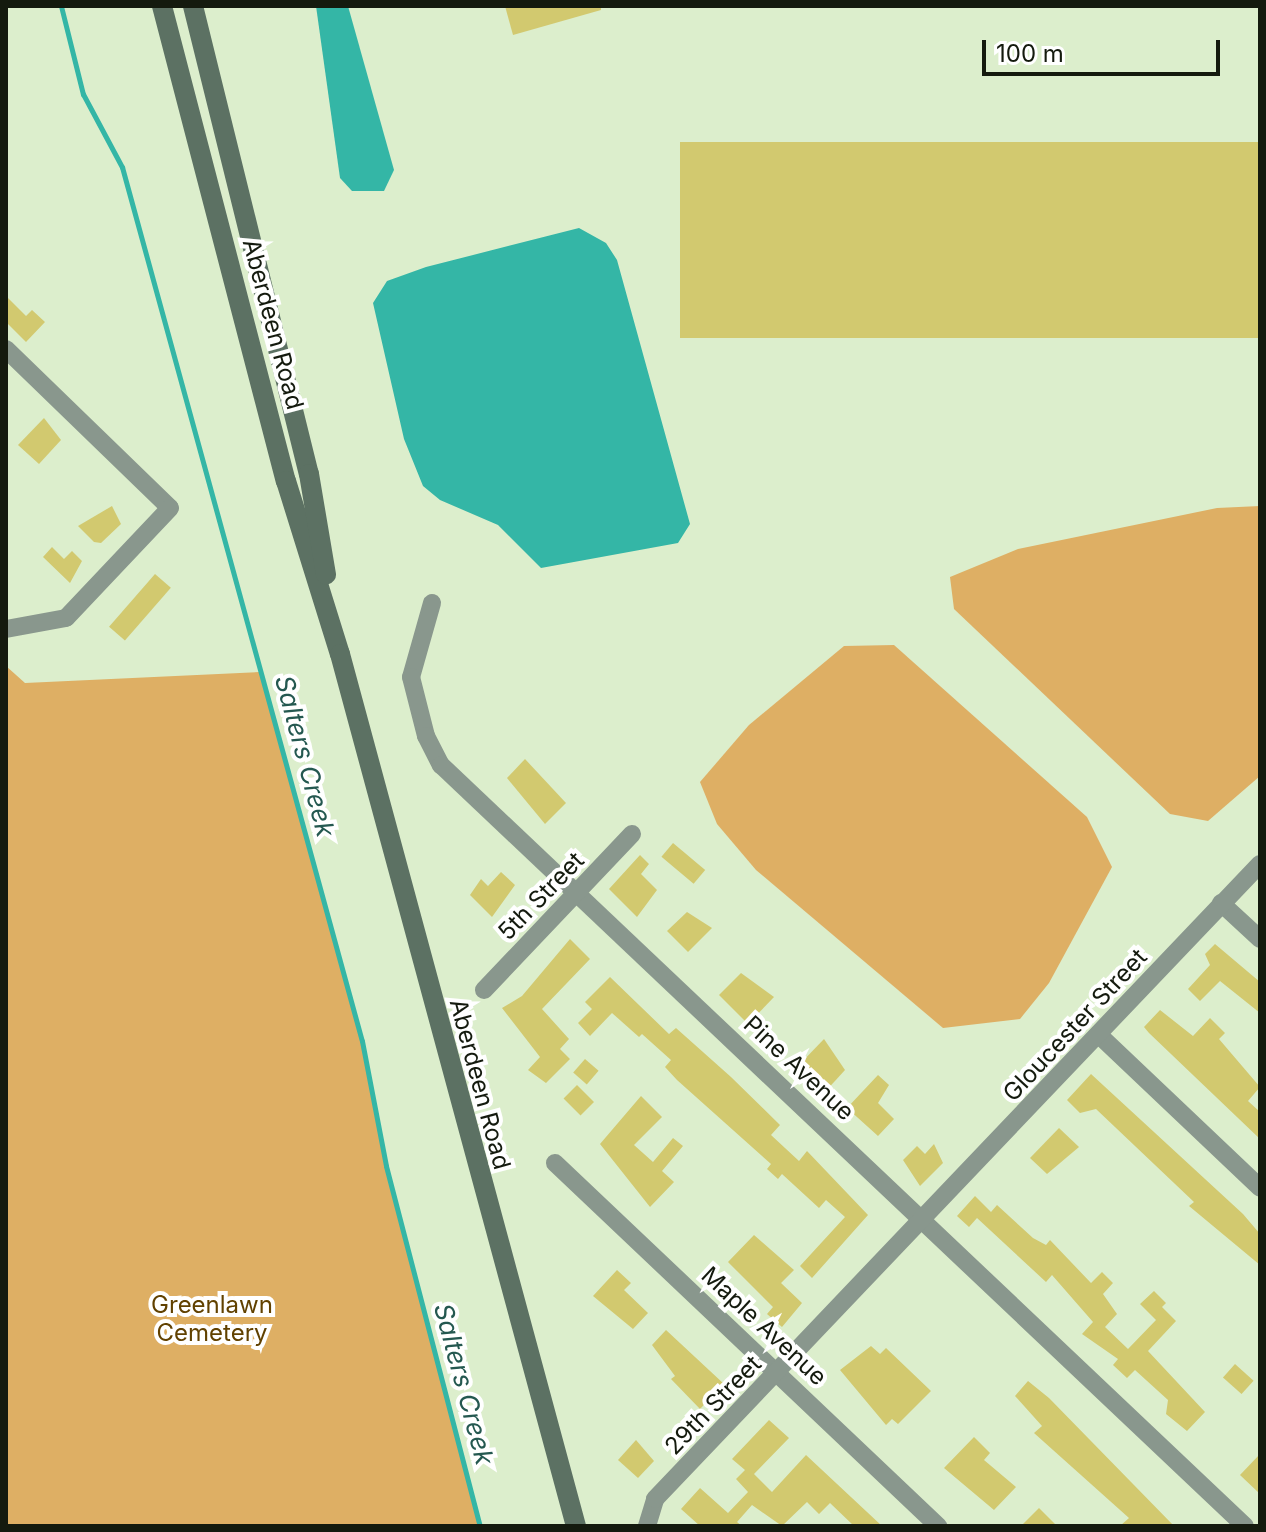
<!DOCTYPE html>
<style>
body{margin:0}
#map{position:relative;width:1266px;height:1532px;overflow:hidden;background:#dceecc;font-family:Inter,sans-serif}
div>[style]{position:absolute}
.green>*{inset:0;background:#deaf64}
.water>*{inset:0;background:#34b6a6}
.stream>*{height:5px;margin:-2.5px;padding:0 2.5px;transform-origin:2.5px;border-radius:2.5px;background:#34b6a6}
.building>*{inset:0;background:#d2c96f;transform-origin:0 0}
.street>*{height:18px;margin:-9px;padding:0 9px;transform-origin:9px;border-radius:9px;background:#89978d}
.secondary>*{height:20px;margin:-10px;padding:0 10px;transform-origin:10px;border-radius:10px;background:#5c7163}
span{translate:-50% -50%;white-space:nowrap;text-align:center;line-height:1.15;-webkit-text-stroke:8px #fff;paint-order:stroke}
.street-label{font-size:24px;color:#141a0e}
.park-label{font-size:24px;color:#614100}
.water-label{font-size:26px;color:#245850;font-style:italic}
.frame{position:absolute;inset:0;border:8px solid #141a0e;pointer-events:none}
.scale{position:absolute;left:982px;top:40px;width:238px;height:36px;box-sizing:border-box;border:4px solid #141a0e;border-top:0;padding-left:10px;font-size:24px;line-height:28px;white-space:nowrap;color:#141a0e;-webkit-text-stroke:6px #fff;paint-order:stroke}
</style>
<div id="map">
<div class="green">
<i style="clip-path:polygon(1260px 506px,1260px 776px,1208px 821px,1170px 814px,954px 609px,950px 577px,1018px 549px,1217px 508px)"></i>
<i style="clip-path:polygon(894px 645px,1087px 817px,1112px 867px,1049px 983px,1020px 1019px,943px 1028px,756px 870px,717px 824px,700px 782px,749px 725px,844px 646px)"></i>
<i style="clip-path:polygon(6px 666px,25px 683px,260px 672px,362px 1041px,386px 1166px,480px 1526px,6px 1526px)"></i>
</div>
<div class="water">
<i style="clip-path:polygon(316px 6px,348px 6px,394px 170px,384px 191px,352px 191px,340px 178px)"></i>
<i style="clip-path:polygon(579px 228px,606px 243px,617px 260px,690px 524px,678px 543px,541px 568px,498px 525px,440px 500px,423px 486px,404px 439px,373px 303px,387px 281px,426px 267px)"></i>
</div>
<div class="stream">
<i style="left:61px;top:6px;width:91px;rotate:76deg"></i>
<i style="left:83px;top:94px;width:83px;rotate:61.9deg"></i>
<i style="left:122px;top:167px;width:906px;rotate:74.65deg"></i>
<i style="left:362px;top:1041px;width:127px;rotate:79.1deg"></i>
<i style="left:386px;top:1166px;width:372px;rotate:75.4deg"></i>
</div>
<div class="building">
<i style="clip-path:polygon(505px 6px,601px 6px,601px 10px,513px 35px)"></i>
<i style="left:1260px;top:142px;width:196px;height:580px;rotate:90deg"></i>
<i style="clip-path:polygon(6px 296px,26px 316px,32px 310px,45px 322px,26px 342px,6px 322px)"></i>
<i style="clip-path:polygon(44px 418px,61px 440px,39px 464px,18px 445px)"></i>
<i style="clip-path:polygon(112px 506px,121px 524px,101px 543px,94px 542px,78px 526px)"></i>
<i style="clip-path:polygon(52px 547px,64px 559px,72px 551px,82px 561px,70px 583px,43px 557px)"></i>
<i style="left:155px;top:574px;width:21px;height:70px;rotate:41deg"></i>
<i style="clip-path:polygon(525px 759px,566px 803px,545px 824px,507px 778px)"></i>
<i style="left:673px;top:843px;width:42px;height:18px;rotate:40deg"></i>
<i style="clip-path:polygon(640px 855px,649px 864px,641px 874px,657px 890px,637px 917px,609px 889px)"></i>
<i style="clip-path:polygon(501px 872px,515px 885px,492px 917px,470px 895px,481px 879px,488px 886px)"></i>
<i style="clip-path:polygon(687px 912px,712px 928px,688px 952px,667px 931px)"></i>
<i style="clip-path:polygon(570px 939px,590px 959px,542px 1009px,569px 1039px,560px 1049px,570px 1059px,546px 1083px,528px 1070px,540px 1057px,502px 1008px,522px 996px)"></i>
<i style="clip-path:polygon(1215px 944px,1260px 982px,1260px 1013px,1220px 981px,1200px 1001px,1188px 989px,1210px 965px,1205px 954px)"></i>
<i style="clip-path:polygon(741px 973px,774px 997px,748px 1024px,719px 995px)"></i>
<i style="clip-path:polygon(610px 977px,669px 1034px,676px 1028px,731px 1077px,780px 1125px,771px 1135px,799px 1161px,807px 1151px,868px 1215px,812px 1278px,800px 1266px,845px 1217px,826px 1200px,819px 1208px,782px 1174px,778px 1179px,767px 1169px,771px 1164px,677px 1080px,665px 1067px,671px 1060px,642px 1034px,639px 1037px,612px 1013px,590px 1036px,578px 1023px,592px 1009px,585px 1002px)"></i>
<i style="clip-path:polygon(1160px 1010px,1193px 1036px,1210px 1018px,1225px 1033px,1219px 1039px,1260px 1087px,1248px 1101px,1260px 1112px,1260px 1139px,1149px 1033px,1144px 1027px)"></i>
<i style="clip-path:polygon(824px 1039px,845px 1070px,824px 1093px,797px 1067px)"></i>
<i style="left:585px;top:1059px;width:18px;height:18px;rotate:41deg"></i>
<i style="clip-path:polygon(1091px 1074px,1243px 1214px,1260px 1234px,1260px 1265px,1189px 1206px,1194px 1202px,1096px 1109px,1080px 1113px,1067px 1100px)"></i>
<i style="clip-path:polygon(878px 1075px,889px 1085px,878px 1103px,894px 1119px,878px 1136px,847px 1108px)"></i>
<i style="left:577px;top:1085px;width:24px;height:19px;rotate:45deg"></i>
<i style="clip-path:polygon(641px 1096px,662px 1117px,634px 1145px,653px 1162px,673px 1138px,683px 1146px,662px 1171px,674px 1182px,650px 1207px,600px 1144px)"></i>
<i style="clip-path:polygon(1059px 1128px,1079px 1147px,1047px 1174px,1030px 1158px)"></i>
<i style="clip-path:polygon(934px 1144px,943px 1163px,920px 1186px,903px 1160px,917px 1146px,925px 1154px)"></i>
<i style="clip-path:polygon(975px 1196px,991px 1212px,997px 1205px,1033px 1238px,1046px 1245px,1050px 1240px,1091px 1283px,1102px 1272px,1113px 1283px,1103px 1294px,1117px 1314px,1105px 1327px,1128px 1349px,1156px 1320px,1140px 1304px,1154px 1291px,1166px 1303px,1162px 1307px,1176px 1321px,1148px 1351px,1205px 1412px,1187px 1431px,1166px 1414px,1168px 1400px,1135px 1370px,1127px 1378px,1113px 1365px,1118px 1359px,1082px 1334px,1093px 1322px,1052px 1275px,1046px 1282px,977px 1218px,969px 1227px,957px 1216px)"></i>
<i style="clip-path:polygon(754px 1235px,794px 1270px,781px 1283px,802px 1303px,782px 1327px,767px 1314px,773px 1307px,728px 1262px)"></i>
<i style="clip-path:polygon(617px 1270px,631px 1283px,624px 1290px,648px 1313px,633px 1329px,593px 1296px)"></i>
<i style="clip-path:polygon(666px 1330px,724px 1384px,700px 1409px,671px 1379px,675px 1376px,652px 1345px)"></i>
<i style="clip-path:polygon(871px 1346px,880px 1354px,886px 1348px,931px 1391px,898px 1424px,892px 1419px,886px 1425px,840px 1370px)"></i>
<i style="left:1235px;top:1364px;width:25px;height:18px;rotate:42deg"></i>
<i style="clip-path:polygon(1028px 1381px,1049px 1398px,1174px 1526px,1120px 1526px,1129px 1518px,1034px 1433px,1042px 1426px,1015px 1396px)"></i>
<i style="clip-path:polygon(769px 1420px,789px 1438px,754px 1474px,772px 1492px,806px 1455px,882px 1526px,854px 1526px,830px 1503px,819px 1514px,807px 1502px,782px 1526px,752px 1505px,737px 1522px,742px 1526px,700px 1526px,681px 1509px,700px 1488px,728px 1513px,748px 1492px,736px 1479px,745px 1470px,732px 1459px)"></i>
<i style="clip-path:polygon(974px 1437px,990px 1453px,984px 1460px,1016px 1487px,994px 1510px,944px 1468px)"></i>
<i style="clip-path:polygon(636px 1440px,654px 1461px,638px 1478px,618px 1460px)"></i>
<i style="clip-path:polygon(1260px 1454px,1260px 1494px,1240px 1475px)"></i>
<i style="clip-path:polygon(1039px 1508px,1057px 1526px,1021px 1526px)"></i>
</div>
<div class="street">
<i style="left:6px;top:349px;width:228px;rotate:44.1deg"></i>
<i style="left:170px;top:508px;width:151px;rotate:133.4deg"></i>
<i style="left:66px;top:618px;width:61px;rotate:169.6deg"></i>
<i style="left:432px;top:603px;width:77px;rotate:105.8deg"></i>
<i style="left:411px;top:677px;width:61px;rotate:75.7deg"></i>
<i style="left:426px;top:736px;width:33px;rotate:63deg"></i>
<i style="left:441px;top:765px;width:1107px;rotate:43.43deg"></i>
<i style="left:1221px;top:903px;width:53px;rotate:42.7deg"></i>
<i style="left:484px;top:990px;width:215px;rotate:-46.5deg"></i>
<i style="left:1099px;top:1035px;width:222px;rotate:43.5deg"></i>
<i style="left:555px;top:1163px;width:528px;rotate:43.46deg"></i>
<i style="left:647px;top:1526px;width:28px;rotate:-73deg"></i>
<i style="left:655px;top:1499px;width:877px;rotate:-46.39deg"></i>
</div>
<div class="secondary">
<i style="left:162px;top:6px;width:491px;rotate:75.4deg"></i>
<i style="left:286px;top:481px;width:181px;rotate:72.7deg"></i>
<i style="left:340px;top:654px;width:903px;rotate:74.86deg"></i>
<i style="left:193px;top:6px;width:482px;rotate:76.1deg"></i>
<i style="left:309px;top:474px;width:102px;rotate:80.4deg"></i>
</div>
<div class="street-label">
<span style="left:273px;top:324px;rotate:75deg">Aberdeen Road</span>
<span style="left:541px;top:896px;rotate:-46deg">5th Street</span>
<span style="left:1075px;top:1025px;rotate:-47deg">Gloucester Street</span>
<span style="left:799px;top:1068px;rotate:43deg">Pine Avenue</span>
<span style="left:480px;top:1084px;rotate:75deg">Aberdeen Road</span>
<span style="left:764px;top:1326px;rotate:43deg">Maple Avenue</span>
<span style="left:713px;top:1405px;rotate:-46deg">29th Street</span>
</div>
<div class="park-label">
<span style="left:212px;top:1319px">Greenlawn<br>Cemetery</span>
</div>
<div class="water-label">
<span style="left:305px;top:756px;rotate:75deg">Salters Creek</span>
<span style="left:464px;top:1384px;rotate:75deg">Salters Creek</span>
</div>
<div class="frame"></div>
<div class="scale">100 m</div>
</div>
